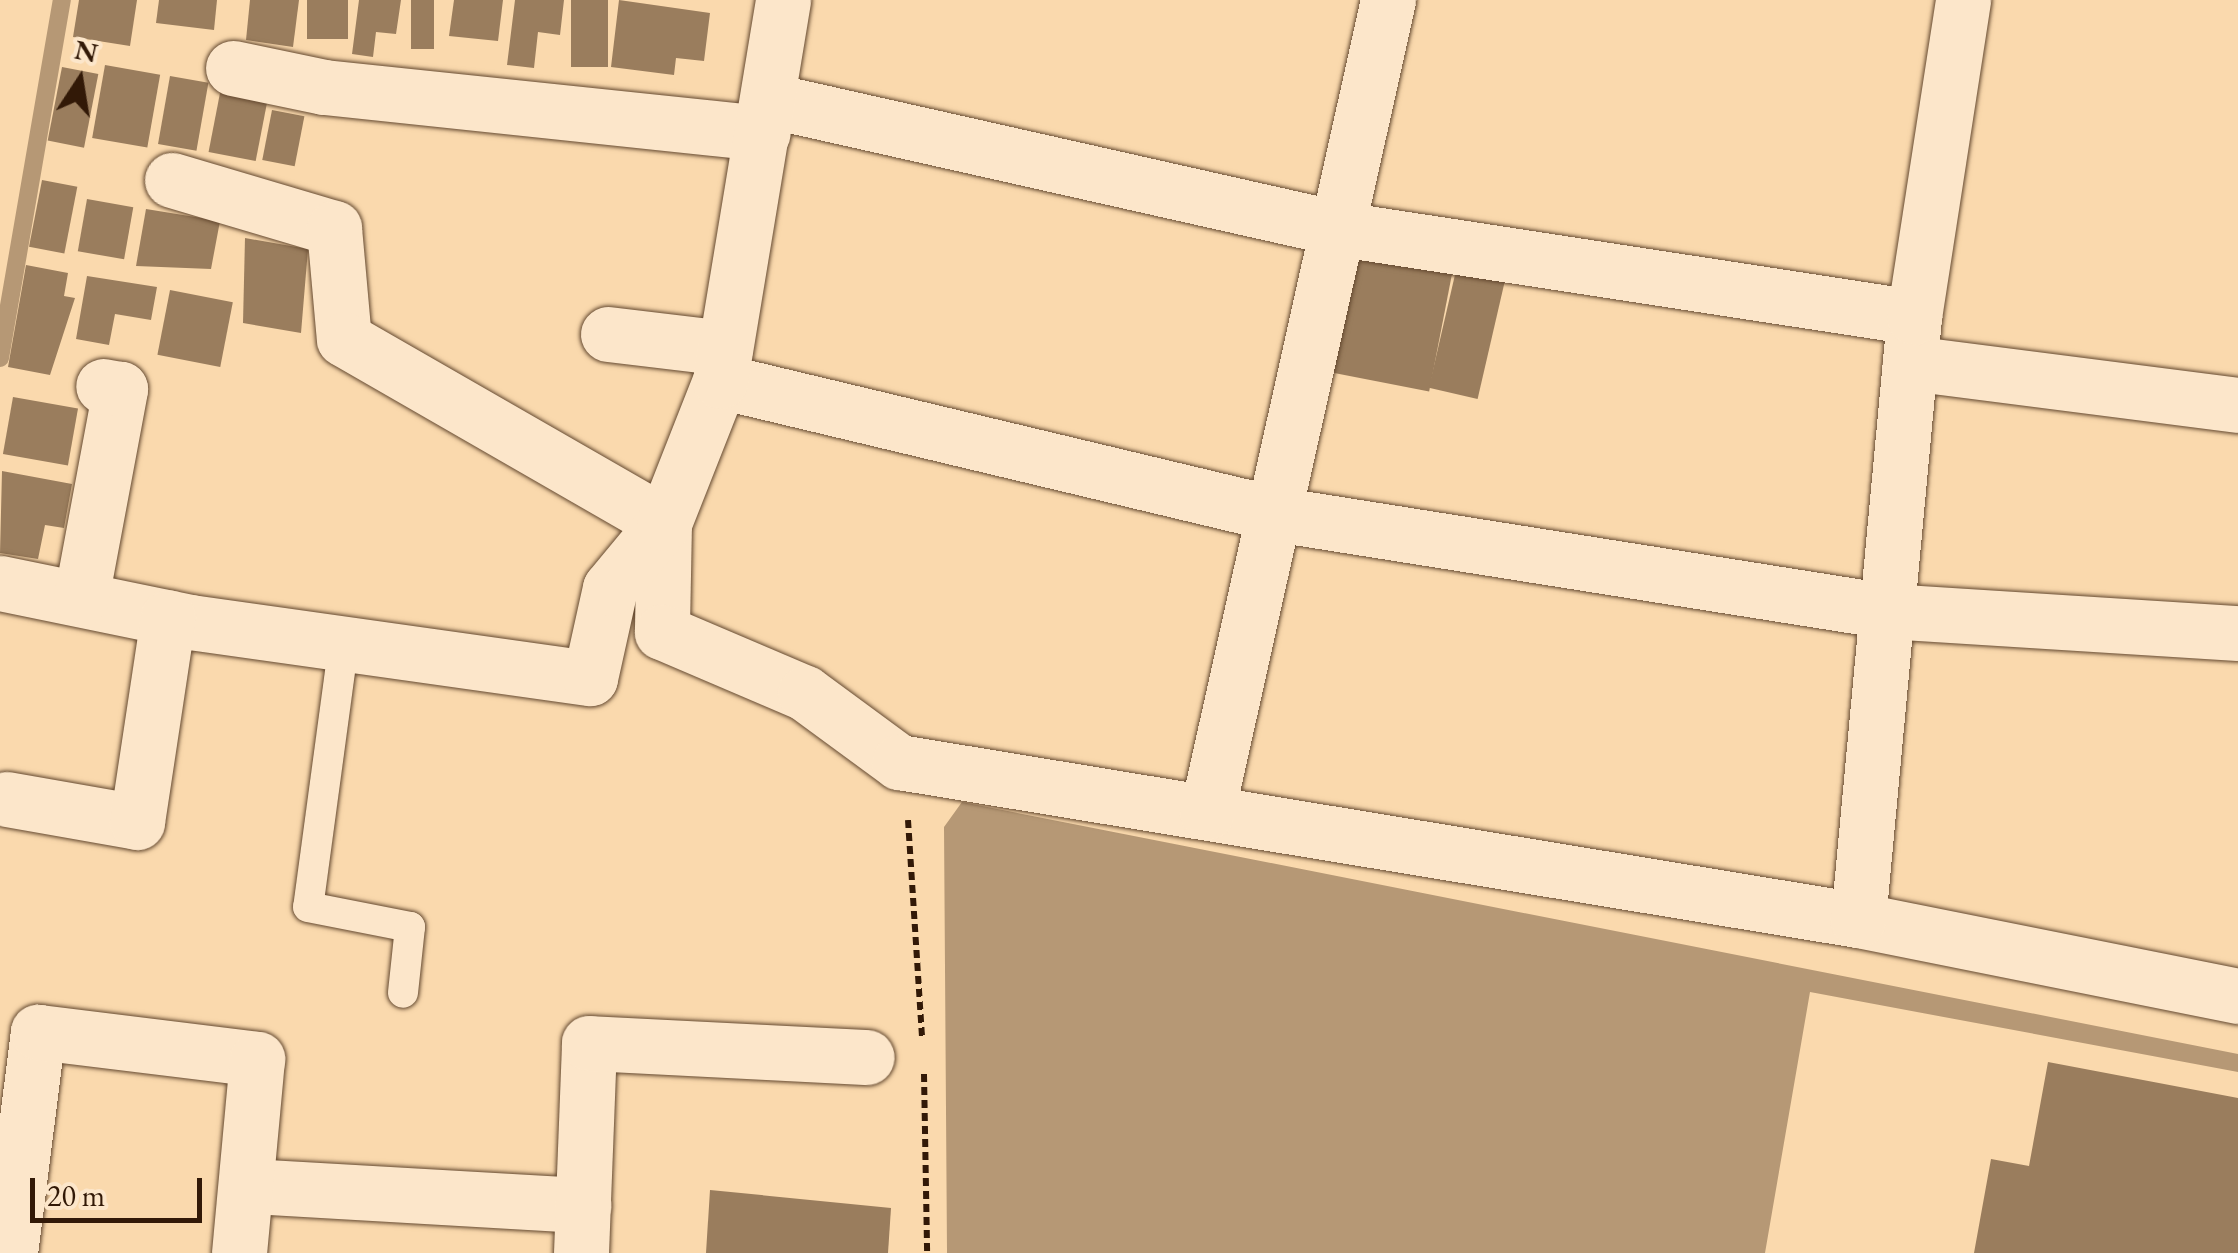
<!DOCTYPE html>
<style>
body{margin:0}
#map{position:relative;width:2238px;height:1253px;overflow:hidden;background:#fad9ad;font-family:"EB Garamond",serif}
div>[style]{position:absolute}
.water>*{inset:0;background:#b69875}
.stream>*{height:18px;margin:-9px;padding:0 9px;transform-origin:9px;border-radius:9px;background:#b69875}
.building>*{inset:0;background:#9a7d5d;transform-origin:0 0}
.path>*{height:6px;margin-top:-3px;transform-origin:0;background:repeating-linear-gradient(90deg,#321907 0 8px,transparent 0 13px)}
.roads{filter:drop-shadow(0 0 2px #644930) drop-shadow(0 0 2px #644930)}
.service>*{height:30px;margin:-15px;padding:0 15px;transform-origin:15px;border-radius:15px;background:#fce6ca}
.minor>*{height:55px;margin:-27.5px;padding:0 27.5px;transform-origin:27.5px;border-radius:27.5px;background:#fce6ca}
span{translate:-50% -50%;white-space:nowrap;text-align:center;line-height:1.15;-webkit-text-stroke:10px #fce6ca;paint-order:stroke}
.north{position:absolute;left:30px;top:30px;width:100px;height:100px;-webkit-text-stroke:8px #fce6ca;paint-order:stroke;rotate:12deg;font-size:28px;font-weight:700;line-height:40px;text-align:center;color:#321907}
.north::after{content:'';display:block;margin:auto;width:35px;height:45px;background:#321907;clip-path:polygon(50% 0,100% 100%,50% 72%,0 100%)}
.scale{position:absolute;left:30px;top:1178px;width:172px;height:45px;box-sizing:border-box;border:5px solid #321907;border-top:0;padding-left:12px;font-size:30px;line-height:35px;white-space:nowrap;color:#321907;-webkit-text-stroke:8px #fce6ca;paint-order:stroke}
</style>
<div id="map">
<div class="water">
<i style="clip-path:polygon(962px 802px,2238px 1054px,2238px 1072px,1810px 992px,1765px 1253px,947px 1253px,944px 827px)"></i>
</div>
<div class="stream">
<i style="left:0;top:358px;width:363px;rotate:-80.2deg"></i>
</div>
<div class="building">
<i style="clip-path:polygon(79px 0,137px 0,130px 46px,73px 37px)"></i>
<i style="clip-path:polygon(159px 0,217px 0,214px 30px,156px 23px)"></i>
<i style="clip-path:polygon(250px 0,299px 0,293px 47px,246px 40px)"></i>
<i style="left:307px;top:0;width:41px;height:39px"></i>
<i style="clip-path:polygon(359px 0,401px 0,396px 34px,376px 32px,373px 57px,352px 54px)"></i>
<i style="left:411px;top:0;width:23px;height:49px"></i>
<i style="clip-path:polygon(454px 0,503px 0,498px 41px,449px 36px)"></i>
<i style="clip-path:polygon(515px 0,564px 0,560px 35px,538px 32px,534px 68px,507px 65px)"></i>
<i style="left:571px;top:0;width:37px;height:67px"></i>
<i style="clip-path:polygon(619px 0,710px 13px,704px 61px,676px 58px,674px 75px,611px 67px)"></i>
<i style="left:105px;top:65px;width:56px;height:74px;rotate:10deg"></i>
<i style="left:62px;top:67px;width:37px;height:75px;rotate:11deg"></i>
<i style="left:170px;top:76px;width:39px;height:69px;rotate:10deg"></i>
<i style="left:220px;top:93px;width:48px;height:60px;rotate:11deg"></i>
<i style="left:272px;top:110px;width:33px;height:51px;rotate:11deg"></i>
<i style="left:42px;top:180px;width:36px;height:68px;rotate:11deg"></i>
<i style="left:87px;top:199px;width:47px;height:53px;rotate:10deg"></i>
<i style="clip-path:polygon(146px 209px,220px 221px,211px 269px,136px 266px)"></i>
<i style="clip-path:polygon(245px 238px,308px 249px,301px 333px,243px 323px)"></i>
<i style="left:1357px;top:249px;width:98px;height:126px;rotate:11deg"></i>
<i style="clip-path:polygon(26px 265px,68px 273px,64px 296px,75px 298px,50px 375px,8px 367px)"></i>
<i style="left:1457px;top:266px;width:50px;height:125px;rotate:13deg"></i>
<i style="clip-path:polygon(87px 276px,157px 287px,151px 320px,115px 314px,109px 345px,76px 339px)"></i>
<i style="left:170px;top:290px;width:64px;height:66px;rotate:11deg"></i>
<i style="left:13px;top:397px;width:66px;height:58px;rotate:10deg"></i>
<i style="clip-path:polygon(2px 471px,72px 484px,64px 528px,45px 525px,38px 559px,0 553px)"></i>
<i style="clip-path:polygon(2048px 1062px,2238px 1098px,2238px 1253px,1974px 1253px,1991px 1159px,2029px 1166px)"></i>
<i style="clip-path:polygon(710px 1190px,891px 1208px,888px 1253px,706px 1253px)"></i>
</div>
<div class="path">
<i style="left:908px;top:820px;width:217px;rotate:86.3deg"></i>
<i style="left:924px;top:1074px;width:179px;rotate:89deg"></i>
</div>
<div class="roads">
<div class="service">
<i style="left:344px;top:642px;width:267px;rotate:97.7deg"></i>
<i style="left:308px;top:907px;width:104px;rotate:11.1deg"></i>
<i style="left:410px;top:927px;width:66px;rotate:96.1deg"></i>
</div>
<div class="minor">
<i style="left:233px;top:68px;width:93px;rotate:11.8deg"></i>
<i style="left:324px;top:87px;width:441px;rotate:6deg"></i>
<i style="left:768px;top:100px;width:587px;rotate:12.69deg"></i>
<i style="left:1341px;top:229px;width:580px;rotate:8.73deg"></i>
<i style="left:172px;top:180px;width:169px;rotate:16.5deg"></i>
<i style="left:334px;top:228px;width:111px;rotate:84.9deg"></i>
<i style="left:344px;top:339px;width:369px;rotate:29.9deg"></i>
<i style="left:664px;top:523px;width:109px;rotate:91.1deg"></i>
<i style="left:662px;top:632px;width:155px;rotate:23.1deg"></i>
<i style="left:805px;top:693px;width:117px;rotate:36.3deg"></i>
<i style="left:899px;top:762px;width:972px;rotate:9.36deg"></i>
<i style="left:1858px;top:920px;width:388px;rotate:11.3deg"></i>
<i style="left:608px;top:334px;width:118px;rotate:6.8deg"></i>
<i style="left:1910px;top:363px;width:331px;rotate:7.3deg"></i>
<i style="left:720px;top:381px;width:572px;rotate:13.45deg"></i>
<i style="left:1276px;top:514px;width:619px;rotate:9.02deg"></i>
<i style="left:1887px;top:611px;width:352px;rotate:3.6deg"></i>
<i style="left:0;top:583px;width:194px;rotate:11.6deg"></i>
<i style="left:190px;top:622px;width:404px;rotate:8deg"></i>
<i style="left:590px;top:678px;width:92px;rotate:-77.5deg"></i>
<i style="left:610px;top:588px;width:85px;rotate:-50.3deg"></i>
<i style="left:664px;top:523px;width:153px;rotate:-68.5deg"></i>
<i style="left:720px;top:381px;width:386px;rotate:-80.6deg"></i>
<i style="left:81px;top:598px;width:213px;rotate:-79.4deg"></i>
<i style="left:120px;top:389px;width:17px;rotate:-170deg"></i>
<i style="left:7px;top:799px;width:132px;rotate:10deg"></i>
<i style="left:137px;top:822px;width:207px;rotate:-81.4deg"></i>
<i style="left:1207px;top:812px;width:832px;rotate:-77.43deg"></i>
<i style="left:1858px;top:920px;width:606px;rotate:-84.69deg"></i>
<i style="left:1914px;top:317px;width:321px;rotate:-81.2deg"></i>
<i style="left:250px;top:1186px;width:334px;rotate:3.3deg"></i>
<i style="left:10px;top:1253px;width:223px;rotate:-82.8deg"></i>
<i style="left:38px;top:1032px;width:221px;rotate:7deg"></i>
<i style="left:257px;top:1059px;width:195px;rotate:95.3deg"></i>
<i style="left:581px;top:1253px;width:210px;rotate:-87.8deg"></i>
<i style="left:589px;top:1043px;width:278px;rotate:2.9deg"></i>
</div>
</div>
<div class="north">N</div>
<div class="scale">20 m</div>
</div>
